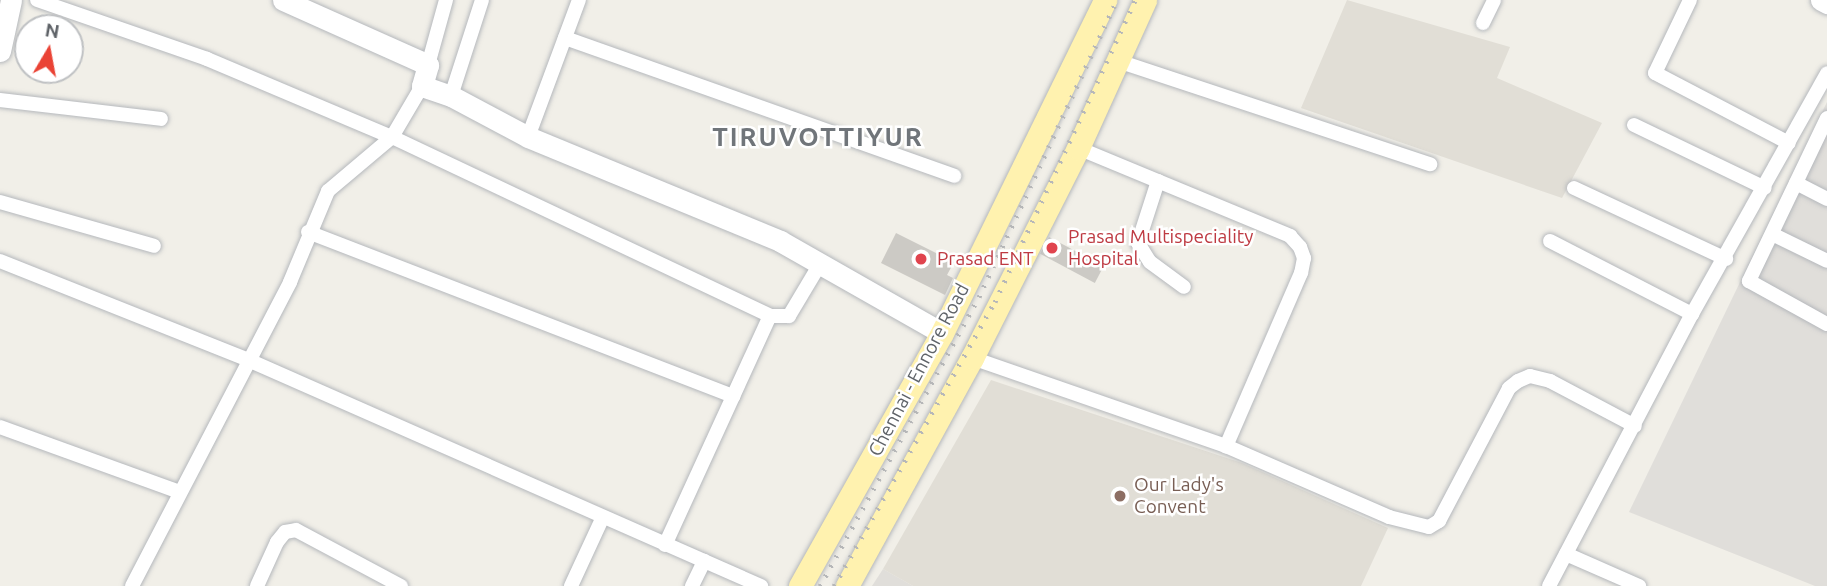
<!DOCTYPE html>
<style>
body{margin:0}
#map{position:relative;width:1827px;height:586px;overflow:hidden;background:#f1efe8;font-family:Ubuntu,sans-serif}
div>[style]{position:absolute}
.industrial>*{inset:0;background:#e0deda}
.education>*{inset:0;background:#e1ded6}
.building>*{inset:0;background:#cccac5;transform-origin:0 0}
.roads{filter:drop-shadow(0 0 2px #b5b8bc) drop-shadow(0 0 2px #b5b8bc)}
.street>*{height:14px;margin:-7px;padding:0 7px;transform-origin:7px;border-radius:7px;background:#fff}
.secondary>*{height:21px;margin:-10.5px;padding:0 10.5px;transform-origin:10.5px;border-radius:10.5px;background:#fff}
.primary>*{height:23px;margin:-11.5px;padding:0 11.5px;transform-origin:11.5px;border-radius:11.5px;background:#fff2af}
.rail>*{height:5px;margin-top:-2.5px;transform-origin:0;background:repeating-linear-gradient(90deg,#b6b7b8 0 2px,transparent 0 11px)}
.dots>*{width:19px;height:19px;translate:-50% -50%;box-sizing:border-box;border:4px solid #fff;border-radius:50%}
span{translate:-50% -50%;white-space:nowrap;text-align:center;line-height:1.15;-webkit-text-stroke:5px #fff;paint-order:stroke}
.health-label{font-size:19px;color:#be3a42}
.left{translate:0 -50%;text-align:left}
.street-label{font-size:19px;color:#5f6368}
.education-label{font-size:19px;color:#785e54}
.district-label{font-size:26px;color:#70757a;font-weight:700;letter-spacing:2px}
.north{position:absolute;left:14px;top:14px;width:70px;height:70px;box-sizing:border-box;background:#fff;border:2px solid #bfc1c3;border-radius:50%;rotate:10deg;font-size:19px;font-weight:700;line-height:28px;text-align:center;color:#5f6368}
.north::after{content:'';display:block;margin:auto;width:24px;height:32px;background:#ea4335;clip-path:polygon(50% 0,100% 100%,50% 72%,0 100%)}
</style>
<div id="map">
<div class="industrial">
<i style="clip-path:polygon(1827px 102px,1827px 586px,1815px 586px,1629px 512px)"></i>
<i style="clip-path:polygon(883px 569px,913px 586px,872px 586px)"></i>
</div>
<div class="education">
<i style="clip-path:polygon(1347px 0,1510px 47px,1497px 78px,1602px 123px,1562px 198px,1301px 108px)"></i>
<i style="clip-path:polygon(991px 380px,1242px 463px,1388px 528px,1361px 586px,913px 586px,883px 569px)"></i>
</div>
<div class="building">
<i style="clip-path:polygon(896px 233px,954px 262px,947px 275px,953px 278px,945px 295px,881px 263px)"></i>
<i style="left:1049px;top:237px;width:62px;height:19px;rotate:28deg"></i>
</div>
<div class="roads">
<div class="street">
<i style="left:37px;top:0;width:180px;rotate:19.1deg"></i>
<i style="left:207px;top:59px;width:201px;rotate:22.9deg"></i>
<i style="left:392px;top:137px;width:418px;rotate:25.3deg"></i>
<i style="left:1690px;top:0;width:81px;rotate:115.6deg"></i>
<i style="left:1655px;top:73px;width:151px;rotate:27.6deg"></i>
<i style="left:1483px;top:23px;width:25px;rotate:-64deg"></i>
<i style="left:565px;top:38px;width:413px;rotate:19.5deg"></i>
<i style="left:1118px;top:61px;width:329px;rotate:18.3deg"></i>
<i style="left:428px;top:65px;width:67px;rotate:-74.5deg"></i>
<i style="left:451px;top:96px;width:101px;rotate:-72.1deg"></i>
<i style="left:0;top:100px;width:162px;rotate:6.7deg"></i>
<i style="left:1827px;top:118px;width:181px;rotate:115.6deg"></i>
<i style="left:1749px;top:281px;width:89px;rotate:28.9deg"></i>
<i style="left:1634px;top:125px;width:145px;rotate:25.7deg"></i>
<i style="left:528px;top:137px;width:146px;rotate:-69.6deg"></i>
<i style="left:1078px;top:148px;width:230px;rotate:22.5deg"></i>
<i style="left:1290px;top:236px;width:15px;rotate:48deg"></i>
<i style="left:1300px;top:247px;width:12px;rotate:70deg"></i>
<i style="left:1304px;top:258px;width:15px;rotate:101deg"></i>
<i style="left:1301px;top:273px;width:189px;rotate:113.4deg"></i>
<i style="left:1158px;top:181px;width:65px;rotate:107.9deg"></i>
<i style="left:1138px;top:243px;width:22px;rotate:58deg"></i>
<i style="left:1150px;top:262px;width:42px;rotate:36.3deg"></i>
<i style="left:1796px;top:183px;width:35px;rotate:27deg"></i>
<i style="left:1574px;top:188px;width:168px;rotate:25deg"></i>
<i style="left:0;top:202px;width:160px;rotate:15.9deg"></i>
<i style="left:308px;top:232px;width:456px;rotate:21.1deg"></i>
<i style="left:1772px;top:234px;width:61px;rotate:26.1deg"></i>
<i style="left:1550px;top:241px;width:160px;rotate:27.2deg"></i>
<i style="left:0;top:261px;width:265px;rotate:21.7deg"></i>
<i style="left:246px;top:359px;width:563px;rotate:23.79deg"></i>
<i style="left:972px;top:358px;width:269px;rotate:19.1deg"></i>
<i style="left:1226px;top:446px;width:178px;rotate:23.5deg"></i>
<i style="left:1389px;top:517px;width:41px;rotate:14deg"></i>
<i style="left:1429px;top:527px;width:12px;rotate:-31deg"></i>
<i style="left:1439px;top:521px;width:150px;rotate:-62.2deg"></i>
<i style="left:1509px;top:388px;width:11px;rotate:-38deg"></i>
<i style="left:1518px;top:381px;width:13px;rotate:-23deg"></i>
<i style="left:1530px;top:376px;width:21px;rotate:14deg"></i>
<i style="left:1550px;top:381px;width:96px;rotate:27.9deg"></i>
<i style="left:0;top:427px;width:191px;rotate:19.9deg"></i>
<i style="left:665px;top:545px;width:252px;rotate:-65.4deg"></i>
<i style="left:770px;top:316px;width:19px"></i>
<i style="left:789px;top:316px;width:61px;rotate:-59.2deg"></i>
<i style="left:1566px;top:554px;width:80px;rotate:23.7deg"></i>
<i style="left:132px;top:586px;width:343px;rotate:-62.5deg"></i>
<i style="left:290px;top:282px;width:99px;rotate:-67.3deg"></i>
<i style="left:328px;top:191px;width:84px;rotate:-40.2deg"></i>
<i style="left:392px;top:137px;width:59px;rotate:-59.5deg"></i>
<i style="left:257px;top:586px;width:48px;rotate:-65.6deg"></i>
<i style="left:277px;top:542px;width:13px;rotate:-51deg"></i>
<i style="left:285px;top:532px;width:11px;rotate:-10deg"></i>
<i style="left:296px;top:530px;width:119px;rotate:28.1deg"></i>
<i style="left:571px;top:586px;width:74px;rotate:-65.2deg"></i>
<i style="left:692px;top:586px;width:28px;rotate:-64deg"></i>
<i style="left:1549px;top:586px;width:307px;rotate:-62.3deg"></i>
<i style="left:1692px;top:314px;width:276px;rotate:-60.7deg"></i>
</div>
<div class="secondary">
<i style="left:283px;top:0;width:159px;rotate:24.1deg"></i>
<i style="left:428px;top:65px;width:22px;rotate:106deg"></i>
<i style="left:422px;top:86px;width:31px;rotate:19deg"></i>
<i style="left:451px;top:96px;width:87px;rotate:28deg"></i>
<i style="left:528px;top:137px;width:273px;rotate:22.4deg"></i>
<i style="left:780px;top:241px;width:186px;rotate:29.6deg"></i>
<i style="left:1821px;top:0;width:7px;rotate:27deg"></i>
<i style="left:0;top:51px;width:52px;rotate:-77.8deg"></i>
</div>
<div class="primary">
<i style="left:800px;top:586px;width:290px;rotate:-60.7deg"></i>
<i style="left:942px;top:333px;width:371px;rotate:-63.9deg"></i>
<i style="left:847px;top:586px;width:260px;rotate:-61.3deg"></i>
<i style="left:972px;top:358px;width:235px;rotate:-63.2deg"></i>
<i style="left:1078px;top:148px;width:162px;rotate:-65.6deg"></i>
</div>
</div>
<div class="rail">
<i style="left:820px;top:586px;width:330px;rotate:-61.2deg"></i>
<i style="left:979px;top:297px;width:327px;rotate:-65.1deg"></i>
<i style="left:834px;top:586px;width:326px;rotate:-60.5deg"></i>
<i style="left:995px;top:302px;width:333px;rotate:-65.1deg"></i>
</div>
<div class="dots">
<i style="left:1052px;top:248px;background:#e0444e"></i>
<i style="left:921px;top:259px;background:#e0444e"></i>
<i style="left:1120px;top:496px;background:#8d6e63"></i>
</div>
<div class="health-label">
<span class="left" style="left:1068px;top:248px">Prasad Multispeciality<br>Hospital</span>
<span class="left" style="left:937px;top:259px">Prasad ENT</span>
</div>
<div class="street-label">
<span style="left:919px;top:370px;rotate:-62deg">Chennai - Ennore Road</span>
</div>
<div class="education-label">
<span class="left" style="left:1134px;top:496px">Our Lady's<br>Convent</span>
</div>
<div class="district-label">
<span style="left:818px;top:137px">TIRUVOTTIYUR</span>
</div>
<div class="north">N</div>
</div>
